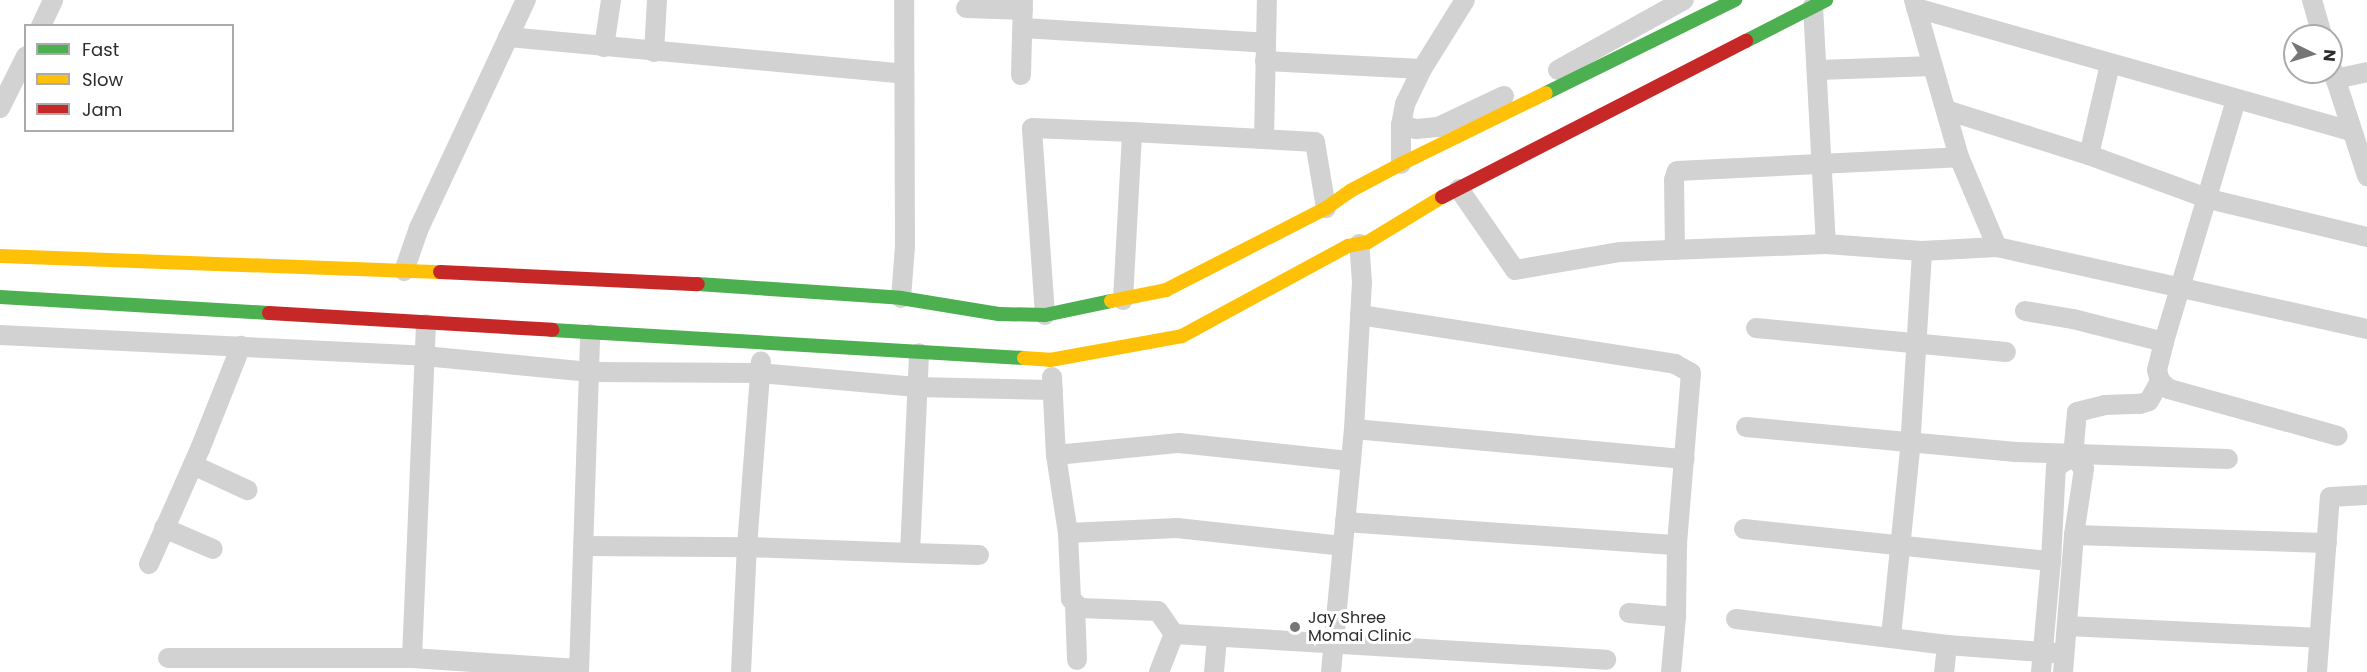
<!DOCTYPE html>
<style>
body{margin:0}
#map{position:relative;width:2367px;height:672px;overflow:hidden;background:#fff;font-family:Poppins,sans-serif}
div>[style]{position:absolute}
.street>*{height:20px;margin:-10px;padding:0 10px;transform-origin:10px;border-radius:10px;background:#d2d2d2}
.fast>*{height:14px;margin:-7px;padding:0 7px;transform-origin:7px;border-radius:7px;background:#4caf50}
.slow>*{height:14px;margin:-7px;padding:0 7px;transform-origin:7px;border-radius:7px;background:#ffc107}
.jam>*{height:14px;margin:-7px;padding:0 7px;transform-origin:7px;border-radius:7px;background:#c62828}
.dots>*{width:16px;height:16px;translate:-50% -50%;box-sizing:border-box;border:3px solid #fff;border-radius:50%}
span{translate:-50% -50%;white-space:nowrap;text-align:center;line-height:1.15;-webkit-text-stroke:6px #fff;paint-order:stroke}
.poi-label{font-size:16px;color:#2d2d2d}
.left{translate:0 -50%;text-align:left}
.legend{position:absolute;left:24px;top:24px;width:210px;height:108px;box-sizing:border-box;background:#fff;border:2px solid #ababab;margin:0;padding:8px 10px;list-style:none;font-size:18px;color:#2d2d2d}
.legend li{display:flex;align-items:center;gap:12px;height:30px}
.legend b{width:30px;border:2px solid #ababab}
.north{position:absolute;left:2283px;top:24px;width:60px;height:60px;box-sizing:border-box;background:#fff;border:2px solid #ababab;border-radius:50%;rotate:95deg;font-size:16px;font-weight:700;line-height:24px;text-align:center;color:#2d2d2d}
.north::after{content:'';display:block;margin:auto;width:21px;height:27px;background:#767676;clip-path:polygon(50% 0,100% 100%,50% 72%,0 100%)}
</style>
<div id="map">
<div class="street">
<i style="left:1914px;top:0;width:163px;rotate:74deg"></i>
<i style="left:1959px;top:157px;width:98px;rotate:67.1deg"></i>
<i style="left:1997px;top:247px;width:379px;rotate:12.5deg"></i>
<i style="left:2312px;top:0;width:37px;rotate:74deg"></i>
<i style="left:1813px;top:6px;width:238px;rotate:86.9deg"></i>
<i style="left:966px;top:8px;width:57px;rotate:2deg"></i>
<i style="left:1916px;top:8px;width:453px;rotate:15.8deg"></i>
<i style="left:41px;top:26px;width:29px;rotate:-65deg"></i>
<i style="left:1023px;top:28px;width:243px;rotate:3.5deg"></i>
<i style="left:508px;top:37px;width:398px;rotate:5.3deg"></i>
<i style="left:604px;top:47px;width:48px;rotate:-81.5deg"></i>
<i style="left:654px;top:52px;width:52px;rotate:-86.7deg"></i>
<i style="left:1265px;top:61px;width:157px;rotate:2.9deg"></i>
<i style="left:2331px;top:65px;width:117px;rotate:72deg"></i>
<i style="left:1558px;top:70px;width:144px;rotate:-29.1deg"></i>
<i style="left:1818px;top:70px;width:115px;rotate:-2deg"></i>
<i style="left:1021px;top:75px;width:75px;rotate:-88.5deg"></i>
<i style="left:2335px;top:79px;width:33px;rotate:-12deg"></i>
<i style="left:2236px;top:100px;width:252px;rotate:106.6deg"></i>
<i style="left:2164px;top:342px;width:29px;rotate:104deg"></i>
<i style="left:2157px;top:370px;width:11px;rotate:75deg"></i>
<i style="left:2160px;top:381px;width:12px;rotate:42deg"></i>
<i style="left:2169px;top:389px;width:175px;rotate:15.5deg"></i>
<i style="left:0;top:108px;width:58px;rotate:-63.4deg"></i>
<i style="left:1946px;top:110px;width:150px;rotate:17.5deg"></i>
<i style="left:2089px;top:155px;width:128px;rotate:20.1deg"></i>
<i style="left:2209px;top:199px;width:163px;rotate:13.5deg"></i>
<i style="left:1401px;top:125px;width:16px;rotate:15deg"></i>
<i style="left:1416px;top:129px;width:22px;rotate:-5deg"></i>
<i style="left:1438px;top:127px;width:73px;rotate:-25.2deg"></i>
<i style="left:1264px;top:139px;width:139px;rotate:-88.8deg"></i>
<i style="left:2089px;top:155px;width:93px;rotate:-77deg"></i>
<i style="left:1401px;top:164px;width:39px;rotate:-90deg"></i>
<i style="left:1401px;top:125px;width:21px;rotate:-79deg"></i>
<i style="left:1405px;top:104px;width:39px;rotate:-64deg"></i>
<i style="left:1422px;top:69px;width:81px;rotate:-58.1deg"></i>
<i style="left:1459px;top:189px;width:98px;rotate:55.3deg"></i>
<i style="left:1515px;top:270px;width:107px;rotate:-9.7deg"></i>
<i style="left:1620px;top:252px;width:206px;rotate:-2.2deg"></i>
<i style="left:1826px;top:244px;width:96px;rotate:4.2deg"></i>
<i style="left:1922px;top:251px;width:75px;rotate:-3.1deg"></i>
<i style="left:1675px;top:250px;width:70px;rotate:-90.8deg"></i>
<i style="left:1674px;top:180px;width:9px;rotate:-72deg"></i>
<i style="left:1677px;top:171px;width:282px;rotate:-2.8deg"></i>
<i style="left:404px;top:271px;width:46px;rotate:-70.8deg"></i>
<i style="left:419px;top:228px;width:252px;rotate:-64.9deg"></i>
<i style="left:901px;top:298px;width:52px;rotate:-85.6deg"></i>
<i style="left:905px;top:246px;width:246px;rotate:-90.2deg"></i>
<i style="left:1123px;top:300px;width:168px;rotate:-86.9deg"></i>
<i style="left:1132px;top:132px;width:183px;rotate:3.1deg"></i>
<i style="left:1315px;top:142px;width:67px;rotate:80.5deg"></i>
<i style="left:2025px;top:311px;width:49px;rotate:9.5deg"></i>
<i style="left:2073px;top:319px;width:94px;rotate:14.2deg"></i>
<i style="left:1045px;top:315px;width:187px;rotate:-94deg"></i>
<i style="left:1032px;top:128px;width:100px;rotate:2.3deg"></i>
<i style="left:1360px;top:315px;width:319px;rotate:8.8deg"></i>
<i style="left:1675px;top:364px;width:18px;rotate:29deg"></i>
<i style="left:1691px;top:373px;width:173px;rotate:94.7deg"></i>
<i style="left:1677px;top:545px;width:72px;rotate:90.8deg"></i>
<i style="left:1676px;top:617px;width:55px;rotate:95.2deg"></i>
<i style="left:1756px;top:328px;width:251px;rotate:5.5deg"></i>
<i style="left:0;top:335px;width:425px;rotate:2.8deg"></i>
<i style="left:424px;top:356px;width:167px;rotate:5.5deg"></i>
<i style="left:590px;top:372px;width:170px;rotate:0.3deg"></i>
<i style="left:760px;top:373px;width:157px;rotate:5.1deg"></i>
<i style="left:916px;top:387px;width:137px;rotate:1.3deg"></i>
<i style="left:1052px;top:377px;width:78px;rotate:87.1deg"></i>
<i style="left:1056px;top:455px;width:79px;rotate:81.3deg"></i>
<i style="left:1068px;top:533px;width:66px;rotate:87.4deg"></i>
<i style="left:1071px;top:599px;width:13px;rotate:45deg"></i>
<i style="left:1080px;top:608px;width:78px;rotate:2.2deg"></i>
<i style="left:1158px;top:611px;width:28px;rotate:55deg"></i>
<i style="left:1746px;top:427px;width:271px;rotate:5.3deg"></i>
<i style="left:2016px;top:452px;width:212px;rotate:1.9deg"></i>
<i style="left:1354px;top:429px;width:332px;rotate:5.2deg"></i>
<i style="left:1056px;top:455px;width:124px;rotate:-5.6deg"></i>
<i style="left:1179px;top:443px;width:173px;rotate:6deg"></i>
<i style="left:193px;top:465px;width:60px;rotate:24.8deg"></i>
<i style="left:1345px;top:522px;width:333px;rotate:4deg"></i>
<i style="left:164px;top:528px;width:53px;rotate:23.2deg"></i>
<i style="left:1744px;top:529px;width:309px;rotate:6deg"></i>
<i style="left:1068px;top:533px;width:109px;rotate:-2.6deg"></i>
<i style="left:1177px;top:528px;width:166px;rotate:6.2deg"></i>
<i style="left:2074px;top:535px;width:253px;rotate:1.8deg"></i>
<i style="left:585px;top:546px;width:162px;rotate:0.4deg"></i>
<i style="left:747px;top:547px;width:163px;rotate:2.1deg"></i>
<i style="left:910px;top:553px;width:200px;rotate:-87.4deg"></i>
<i style="left:910px;top:553px;width:69px;rotate:1.7deg"></i>
<i style="left:149px;top:564px;width:126px;rotate:-66.1deg"></i>
<i style="left:200px;top:449px;width:111px;rotate:-68.3deg"></i>
<i style="left:1075px;top:605px;width:55px;rotate:87.9deg"></i>
<i style="left:1629px;top:613px;width:47px;rotate:4.9deg"></i>
<i style="left:1736px;top:619px;width:213px;rotate:7deg"></i>
<i style="left:1947px;top:645px;width:27px;rotate:96deg"></i>
<i style="left:2067px;top:626px;width:252px;rotate:2.7deg"></i>
<i style="left:1891px;top:637px;width:189px;rotate:-84.2deg"></i>
<i style="left:1910px;top:449px;width:198px;rotate:-86.5deg"></i>
<i style="left:1947px;top:645px;width:109px;rotate:4.2deg"></i>
<i style="left:168px;top:658px;width:244px"></i>
<i style="left:412px;top:658px;width:166px;rotate:3.8deg"></i>
<i style="left:412px;top:658px;width:334px;rotate:-87.6deg"></i>
<i style="left:579px;top:672px;width:338px;rotate:-88.1deg"></i>
<i style="left:741px;top:672px;width:125px;rotate:-87.3deg"></i>
<i style="left:747px;top:547px;width:186px;rotate:-85.7deg"></i>
<i style="left:1159px;top:672px;width:41px;rotate:-68.5deg"></i>
<i style="left:1174px;top:634px;width:433px;rotate:3.4deg"></i>
<i style="left:1214px;top:672px;width:35px;rotate:-85deg"></i>
<i style="left:1331px;top:672px;width:244px;rotate:-84.6deg"></i>
<i style="left:1354px;top:429px;width:146px;rotate:-86.9deg"></i>
<i style="left:1362px;top:283px;width:39px;rotate:-94deg"></i>
<i style="left:2041px;top:672px;width:111px;rotate:-84.9deg"></i>
<i style="left:2051px;top:561px;width:94px;rotate:-87deg"></i>
<i style="left:2056px;top:467px;width:20px;rotate:-33deg"></i>
<i style="left:2063px;top:672px;width:137px;rotate:-85.4deg"></i>
<i style="left:2074px;top:535px;width:67px;rotate:-81.4deg"></i>
<i style="left:2084px;top:469px;width:17px;rotate:-130deg"></i>
<i style="left:2073px;top:456px;width:44px;rotate:-84.8deg"></i>
<i style="left:2077px;top:412px;width:29px;rotate:-14deg"></i>
<i style="left:2105px;top:405px;width:35px;rotate:-2deg"></i>
<i style="left:2140px;top:404px;width:9px;rotate:-18deg"></i>
<i style="left:2149px;top:401px;width:23px;rotate:-61deg"></i>
<i style="left:2317px;top:672px;width:175px;rotate:-85.8deg"></i>
<i style="left:2330px;top:497px;width:37px;rotate:-3deg"></i>
</div>
<div class="fast">
<i style="left:1746px;top:41px;width:90px;rotate:-27.1deg"></i>
<i style="left:1546px;top:93px;width:211px;rotate:-26.2deg"></i>
<i style="left:698px;top:284px;width:203px;rotate:3.9deg"></i>
<i style="left:901px;top:298px;width:99px;rotate:9.3deg"></i>
<i style="left:999px;top:314px;width:46px;rotate:1.2deg"></i>
<i style="left:1045px;top:315px;width:67px;rotate:-12deg"></i>
<i style="left:0;top:297px;width:269px;rotate:3.4deg"></i>
<i style="left:552px;top:330px;width:473px;rotate:3.4deg"></i>
</div>
<div class="slow">
<i style="left:0;top:256px;width:440px;rotate:2.1deg"></i>
<i style="left:1111px;top:301px;width:56px;rotate:-11.3deg"></i>
<i style="left:1166px;top:290px;width:180px;rotate:-27.1deg"></i>
<i style="left:1326px;top:208px;width:29px;rotate:-35deg"></i>
<i style="left:1350px;top:191px;width:58px;rotate:-27.9deg"></i>
<i style="left:1401px;top:164px;width:161px;rotate:-26.1deg"></i>
<i style="left:1024px;top:358px;width:26px;rotate:4deg"></i>
<i style="left:1050px;top:360px;width:134px;rotate:-10.3deg"></i>
<i style="left:1182px;top:336px;width:189px;rotate:-28.5deg"></i>
<i style="left:1348px;top:246px;width:20px;rotate:-11deg"></i>
<i style="left:1368px;top:242px;width:87px;rotate:-31.3deg"></i>
</div>
<div class="jam">
<i style="left:1442px;top:197px;width:342px;rotate:-27.2deg"></i>
<i style="left:440px;top:272px;width:258px;rotate:2.7deg"></i>
<i style="left:269px;top:313px;width:284px;rotate:3.4deg"></i>
</div>
<div class="dots">
<i style="left:1295px;top:627px;background:#767676"></i>
</div>
<div class="poi-label">
<span class="left" style="left:1308px;top:627px">Jay Shree<br>Momai Clinic</span>
</div>
<ul class="legend">
<li><b style="height:8px;background:#4caf50"></b>Fast</li>
<li><b style="height:8px;background:#ffc107"></b>Slow</li>
<li><b style="height:8px;background:#c62828"></b>Jam</li>
</ul>
<div class="north">N</div>
</div>
